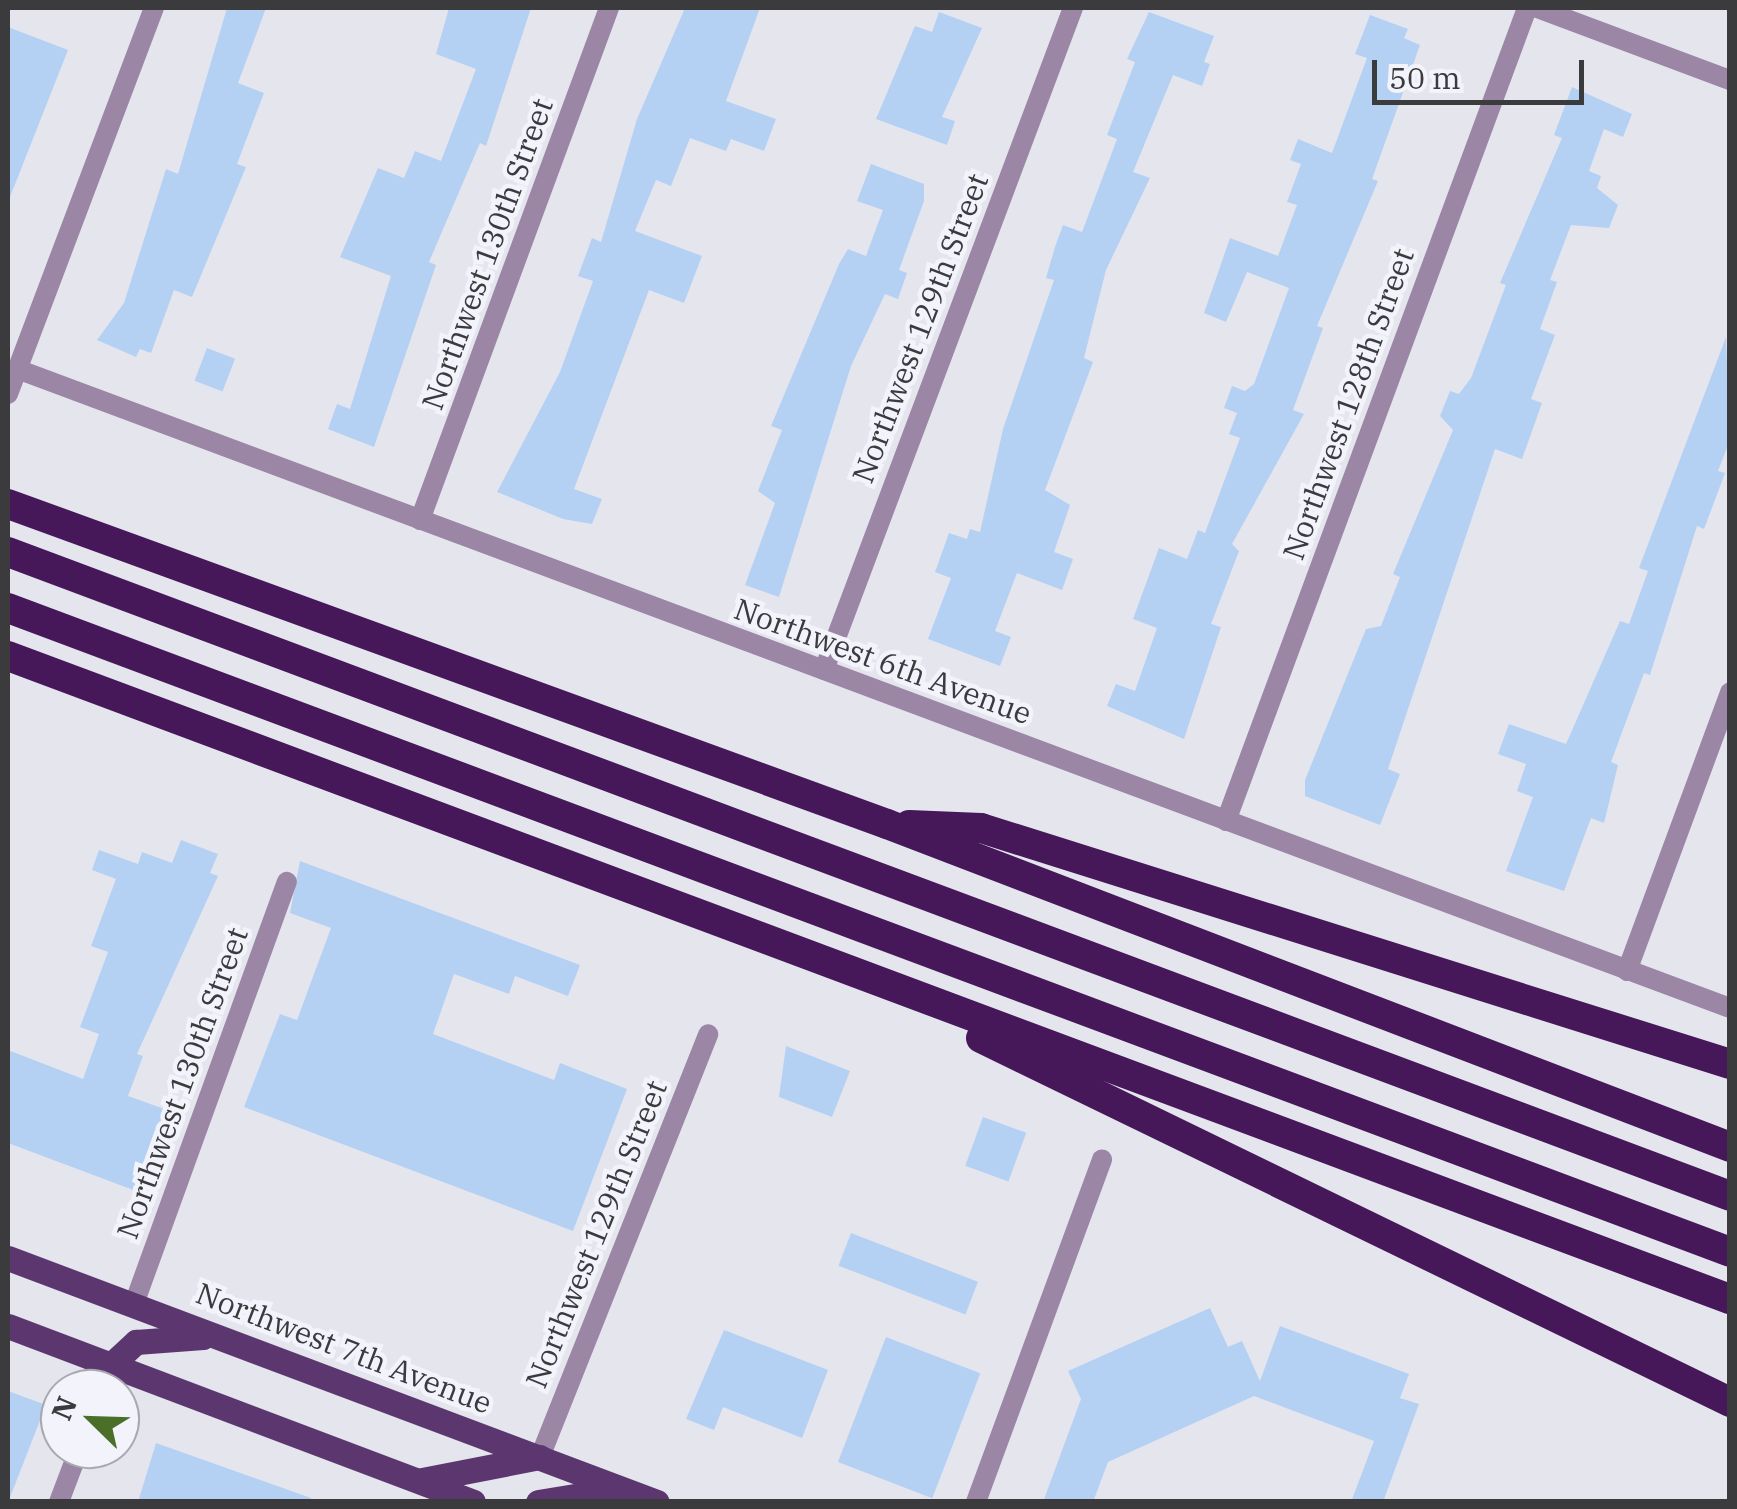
<!DOCTYPE html>
<style>
body{margin:0}
#map{position:relative;width:1737px;height:1509px;overflow:hidden;background:#e5e5ee;font-family:"IBM Plex Serif",serif}
div>[style]{position:absolute}
.building>*{inset:0;background:#b4d1f3;transform-origin:0 0}
.street>*{height:20px;margin:-10px;padding:0 10px;transform-origin:10px;border-radius:10px;background:#9b86a6}
.primary>*{height:25px;margin:-12.5px;padding:0 12.5px;transform-origin:12.5px;border-radius:12.5px;background:#5c376f}
.highway>*{height:30px;margin:-15px;padding:0 15px;transform-origin:15px;border-radius:15px;background:#46185a}
span{translate:-50% -50%;white-space:nowrap;text-align:center;line-height:1.15;-webkit-text-stroke:9px #f2f3fb;paint-order:stroke}
.street-label{font-size:30px;color:#3b3b3e}
.frame{position:absolute;inset:0;border:10px solid #3b3b3e;pointer-events:none}
.north{position:absolute;left:40px;top:1369px;width:100px;height:100px;box-sizing:border-box;background:#f2f3fb;border:2px solid #a9a9af;border-radius:50%;rotate:293deg;font-size:28px;font-weight:700;line-height:40px;text-align:center;color:#3b3b3e}
.north::after{content:'';display:block;margin:auto;width:35px;height:45px;background:#4a6f29;clip-path:polygon(50% 0,100% 100%,50% 72%,0 100%)}
.scale{position:absolute;left:1372px;top:60px;width:212px;height:45px;box-sizing:border-box;border:5px solid #3b3b3e;border-top:0;padding-left:12px;font-size:30px;line-height:35px;white-space:nowrap;color:#3b3b3e;-webkit-text-stroke:8px #f2f3fb;paint-order:stroke}
</style>
<div id="map">
<div class="building">
<i style="clip-path:polygon(227px 8px,266px 8px,238px 83px,264px 93px,237px 164px,246px 167px,192px 297px,174px 290px,151px 353px,140px 349px,136px 357px,97px 340px,124px 303px,166px 169px,178px 174px)"></i>
<i style="clip-path:polygon(449px 8px,531px 8px,486px 146px,480px 143px,429px 262px,436px 265px,374px 447px,328px 429px,337px 404px,350px 409px,391px 276px,340px 257px,378px 168px,404px 178px,415px 151px,441px 161px,476px 69px,436px 54px)"></i>
<i style="clip-path:polygon(685px 8px,760px 8px,726px 101px,776px 119px,764px 151px,731px 139px,726px 151px,690px 138px,671px 186px,656px 180px,635px 231px,702px 256px,684px 303px,649px 290px,574px 489px,602px 499px,592px 524px,563px 519px,497px 492px,560px 372px,593px 281px,578px 276px,592px 238px,601px 242px,637px 119px)"></i>
<i style="clip-path:polygon(939px 12px,982px 28px,942px 117px,955px 121px,947px 145px,876px 119px,915px 26px,932px 32px)"></i>
<i style="clip-path:polygon(1149px 12px,1214px 36px,1204px 62px,1210px 64px,1202px 86px,1173px 75px,1133px 172px,1150px 178px,1106px 270px,1084px 358px,1093px 362px,1045px 490px,1070px 505px,1054px 552px,1073px 559px,1062px 590px,1017px 573px,995px 631px,1011px 637px,1000px 666px,928px 639px,951px 578px,935px 572px,949px 533px,967px 539px,970px 529px,980px 532px,1003px 429px,1054px 280px,1046px 278px,1055px 247px,1063px 225px,1082px 232px,1117px 139px,1107px 135px,1135px 62px,1127px 59px)"></i>
<i style="clip-path:polygon(1370px 15px,1408px 29px,1404px 38px,1420px 45px,1372px 179px,1378px 181px,1317px 326px,1323px 328px,1293px 410px,1304px 414px,1232px 544px,1239px 551px,1211px 624px,1221px 627px,1184px 739px,1107px 706px,1116px 684px,1135px 691px,1157px 628px,1133px 619px,1159px 548px,1187px 559px,1198px 530px,1205px 533px,1240px 438px,1229px 434px,1237px 413px,1224px 408px,1232px 386px,1245px 391px,1254px 384px,1289px 288px,1247px 272px,1226px 322px,1204px 313px,1230px 238px,1278px 256px,1297px 205px,1287px 202px,1301px 164px,1290px 160px,1298px 139px,1332px 153px,1367px 58px,1355px 54px)"></i>
<i style="clip-path:polygon(8px 27px,68px 50px,10px 197px,8px 197px)"></i>
<i style="clip-path:polygon(1572px 87px,1632px 114px,1623px 137px,1604px 129px,1589px 171px,1601px 176px,1597px 188px,1618px 205px,1609px 228px,1571px 225px,1550px 280px,1557px 282px,1540px 329px,1555px 335px,1531px 399px,1542px 403px,1522px 459px,1495px 449px,1388px 769px,1400px 774px,1380px 825px,1305px 796px,1305px 780px,1366px 629px,1381px 626px,1400px 577px,1393px 574px,1453px 430px,1440px 416px,1450px 391px,1459px 394px,1471px 378px,1506px 285px,1500px 283px,1562px 138px,1554px 135px)"></i>
<i style="clip-path:polygon(871px 164px,924px 184px,924px 201px,899px 270px,907px 273px,898px 299px,885px 294px,851px 366px,779px 597px,745px 585px,775px 503px,758px 491px,782px 430px,771px 426px,839px 264px,848px 249px,866px 256px,883px 210px,857px 201px)"></i>
<i style="clip-path:polygon(1726px 337px,1730px 440px,1718px 471px,1725px 473px,1704px 529px,1697px 526px,1650px 675px,1644px 673px,1611px 762px,1618px 765px,1604px 823px,1591px 818px,1564px 891px,1506px 871px,1533px 797px,1517px 791px,1526px 764px,1498px 754px,1509px 724px,1566px 744px,1620px 621px,1629px 624px,1648px 571px,1639px 568px)"></i>
<i style="left:207px;top:348px;width:30px;height:35px;rotate:21deg"></i>
<i style="clip-path:polygon(181px 840px,218px 854px,210px 873px,218px 876px,137px 1054px,143px 1056px,128px 1096px,167px 1110px,136px 1191px,8px 1143px,8px 1050px,83px 1079px,99px 1034px,80px 1027px,108px 952px,91px 946px,116px 879px,92px 870px,99px 850px,138px 864px,142px 852px,172px 863px)"></i>
<i style="clip-path:polygon(300px 861px,580px 965px,568px 996px,515px 976px,509px 994px,454px 974px,433px 1034px,554px 1080px,560px 1063px,627px 1089px,573px 1231px,244px 1107px,280px 1014px,297px 1020px,331px 928px,290px 913px)"></i>
<i style="clip-path:polygon(786px 1046px,850px 1071px,832px 1117px,779px 1097px)"></i>
<i style="left:983px;top:1117px;width:46px;height:52px;rotate:20deg"></i>
<i style="left:851px;top:1233px;width:136px;height:35px;rotate:21deg"></i>
<i style="clip-path:polygon(1210px 1308px,1228px 1347px,1242px 1341px,1260px 1381px,1280px 1326px,1409px 1374px,1400px 1398px,1419px 1404px,1383px 1502px,1351px 1502px,1374px 1441px,1254px 1396px,1108px 1462px,1093px 1502px,1043px 1502px,1081px 1399px,1068px 1371px)"></i>
<i style="clip-path:polygon(724px 1330px,828px 1370px,802px 1438px,723px 1407px,714px 1430px,686px 1419px)"></i>
<i style="left:886px;top:1337px;width:101px;height:134px;rotate:21deg"></i>
<i style="clip-path:polygon(8px 1391px,46px 1405px,9px 1500px,8px 1500px)"></i>
<i style="clip-path:polygon(156px 1443px,311px 1498px,311px 1502px,138px 1502px)"></i>
</div>
<div class="street">
<i style="left:1537px;top:8px;width:206px;rotate:20.5deg"></i>
<i style="left:17px;top:369px;width:1828px;rotate:20.46deg"></i>
<i style="left:8px;top:394px;width:413px;rotate:-69.3deg"></i>
<i style="left:420px;top:520px;width:546px;rotate:-69.74deg"></i>
<i style="left:824px;top:670px;width:707px;rotate:-69.39deg"></i>
<i style="left:1226px;top:821px;width:867px;rotate:-69.68deg"></i>
<i style="left:1627px;top:971px;width:297px;rotate:-69.7deg"></i>
<i style="left:134px;top:1304px;width:449px;rotate:-70.1deg"></i>
<i style="left:102px;top:1389px;width:26px;rotate:-69deg"></i>
<i style="left:540px;top:1457px;width:455px;rotate:-68.3deg"></i>
<i style="left:59px;top:1502px;width:57px;rotate:-69.3deg"></i>
<i style="left:976px;top:1502px;width:365px;rotate:-69.8deg"></i>
</div>
<div class="primary">
<i style="left:8px;top:1258px;width:693px;rotate:20.6deg"></i>
<i style="left:8px;top:1326px;width:497px;rotate:20.7deg"></i>
<i style="left:111px;top:1365px;width:34px;rotate:-43deg"></i>
<i style="left:136px;top:1342px;width:67px;rotate:-4.3deg"></i>
<i style="left:422px;top:1480px;width:120px;rotate:-11deg"></i>
<i style="left:538px;top:1502px;width:74px;rotate:-9.3deg"></i>
</div>
<div class="highway">
<i style="left:8px;top:504px;width:935px;rotate:20deg"></i>
<i style="left:887px;top:824px;width:903px;rotate:20.96deg"></i>
<i style="left:8px;top:552px;width:1838px;rotate:20.5deg"></i>
<i style="left:8px;top:608px;width:1838px;rotate:20.5deg"></i>
<i style="left:8px;top:656px;width:1838px;rotate:20.48deg"></i>
<i style="left:909px;top:825px;width:72px;rotate:2.4deg"></i>
<i style="left:981px;top:828px;width:785px;rotate:17.49deg"></i>
<i style="left:981px;top:1038px;width:833px;rotate:25.92deg"></i>
</div>
<div class="street-label">
<span style="left:487px;top:254px;rotate:-70deg">Northwest 130th Street</span>
<span style="left:920px;top:328px;rotate:-69deg">Northwest 129th Street</span>
<span style="left:1348px;top:404px;rotate:-70deg">Northwest 128th Street</span>
<span style="left:883px;top:661px;rotate:20deg">Northwest 6th Avenue</span>
<span style="left:182px;top:1083px;rotate:-70deg">Northwest 130th Street</span>
<span style="left:596px;top:1234px;rotate:-68deg">Northwest 129th Street</span>
<span style="left:344px;top:1348px;rotate:21deg">Northwest 7th Avenue</span>
</div>
<div class="frame"></div>
<div class="north">N</div>
<div class="scale">50 m</div>
</div>
